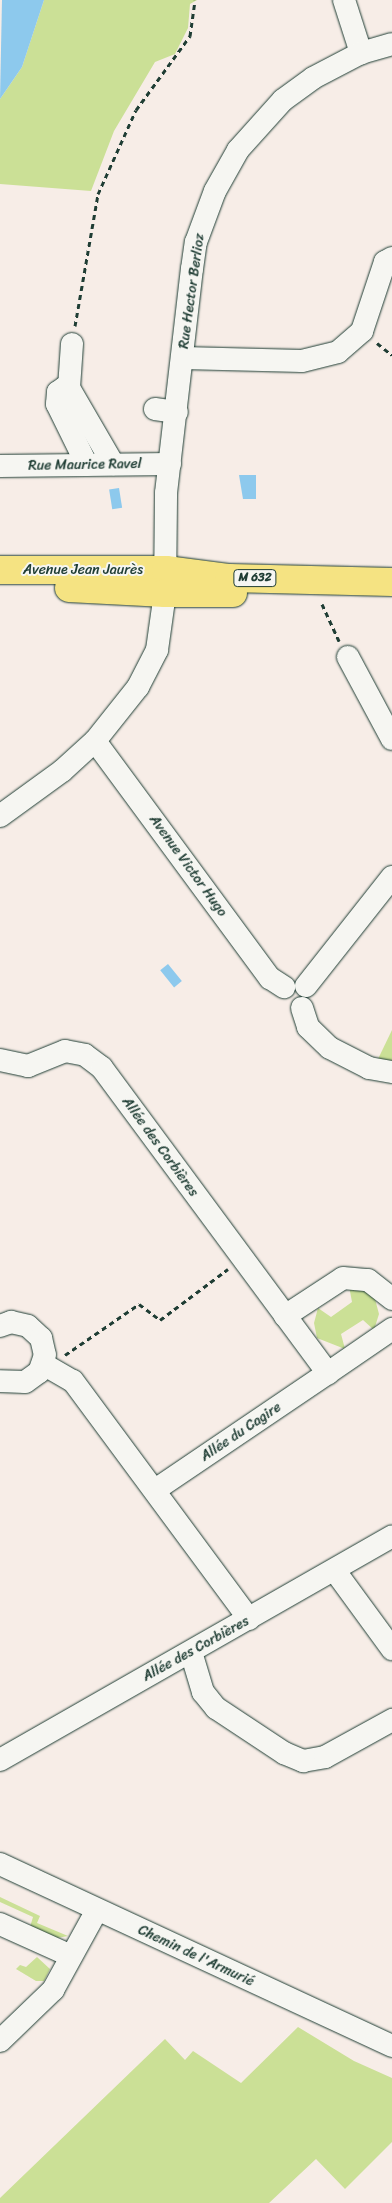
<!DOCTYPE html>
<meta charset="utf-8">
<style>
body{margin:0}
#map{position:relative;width:392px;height:2203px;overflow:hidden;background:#f7ede7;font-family:Sriracha,sans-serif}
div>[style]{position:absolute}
.green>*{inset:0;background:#cbe096}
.water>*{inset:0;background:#8dc9ed;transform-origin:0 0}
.path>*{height:3px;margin-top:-1.5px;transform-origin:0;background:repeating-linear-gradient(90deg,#1f3d34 0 5px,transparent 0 9px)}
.roads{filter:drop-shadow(0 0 1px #1f3d34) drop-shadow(0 0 1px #1f3d34)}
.minor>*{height:22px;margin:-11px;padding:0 11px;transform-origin:11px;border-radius:11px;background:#f6f6f2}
.major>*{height:28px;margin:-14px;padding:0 14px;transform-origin:14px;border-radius:14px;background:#f5e382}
span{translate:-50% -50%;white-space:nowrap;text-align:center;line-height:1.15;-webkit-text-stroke:4px #f6f6f2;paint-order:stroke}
.shield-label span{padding:1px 4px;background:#f6f6f2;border:1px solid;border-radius:4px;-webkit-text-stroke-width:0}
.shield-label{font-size:12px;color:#1f3d34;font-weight:700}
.street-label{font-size:14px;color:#1f3d34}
</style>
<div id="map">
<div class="green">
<i style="clip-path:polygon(44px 0,197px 0,190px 4px,188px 28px,175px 54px,155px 62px,114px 131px,91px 191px,0 184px,0 99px,22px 67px)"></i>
<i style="clip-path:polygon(392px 1030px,392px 1061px,378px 1059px)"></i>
<i style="clip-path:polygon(349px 1286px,363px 1289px,375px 1299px,379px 1314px,374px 1330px,363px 1320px,341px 1334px,345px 1349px,317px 1338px,314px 1323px,318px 1308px,331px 1317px,352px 1302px)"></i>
<i style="clip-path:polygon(0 1897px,40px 1916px,37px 1923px,68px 1936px,57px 1938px,30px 1927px,33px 1917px,0 1902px)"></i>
<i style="clip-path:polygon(37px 1957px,50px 1969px,44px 1981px,36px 1981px,16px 1969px,20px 1965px,26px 1967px)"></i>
<i style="clip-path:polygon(298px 2027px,354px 2061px,392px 2078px,392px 2142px,345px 2189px,316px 2159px,269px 2203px,0 2203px,0 2198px,165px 2039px,185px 2060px,193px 2051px,241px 2083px)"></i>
</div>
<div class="water">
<i style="clip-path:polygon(2px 0,44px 0,22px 67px,0 99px)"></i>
<i style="clip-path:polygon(256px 475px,256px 499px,243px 499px,239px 475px)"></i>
<i style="left:119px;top:488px;width:20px;height:10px;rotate:81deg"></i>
<i style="left:168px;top:964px;width:22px;height:10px;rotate:51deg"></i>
</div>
<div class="path">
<i style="left:75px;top:326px;width:134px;rotate:-80.1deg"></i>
<i style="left:98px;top:194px;width:92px;rotate:-65.7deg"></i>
<i style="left:136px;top:110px;width:92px;rotate:-53.9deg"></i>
<i style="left:190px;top:36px;width:36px;rotate:-82deg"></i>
<i style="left:377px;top:343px;width:19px;rotate:39deg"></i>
<i style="left:322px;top:604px;width:41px;rotate:65.3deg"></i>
<i style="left:65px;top:1355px;width:90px;rotate:-34.6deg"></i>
<i style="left:139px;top:1304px;width:26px;rotate:37deg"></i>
<i style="left:160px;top:1320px;width:85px;rotate:-36.9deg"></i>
</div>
<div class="roads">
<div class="minor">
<i style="left:344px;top:0;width:56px;rotate:72.2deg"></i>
<i style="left:183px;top:358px;width:119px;rotate:1.4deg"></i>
<i style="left:302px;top:361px;width:37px;rotate:-14deg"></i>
<i style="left:338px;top:352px;width:32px;rotate:-41deg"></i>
<i style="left:362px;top:331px;width:73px;rotate:-71.6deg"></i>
<i style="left:385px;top:262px;width:8px;rotate:-30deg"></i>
<i style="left:69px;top:388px;width:44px;rotate:-86.1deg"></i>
<i style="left:155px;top:409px;width:22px;rotate:8deg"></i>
<i style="left:87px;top:465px;width:68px;rotate:-116.2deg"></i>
<i style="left:57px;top:404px;width:12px;rotate:-85deg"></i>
<i style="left:58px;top:392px;width:7px;rotate:-34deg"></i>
<i style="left:64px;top:388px;width:5px"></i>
<i style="left:69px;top:388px;width:88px;rotate:59.9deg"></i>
<i style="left:0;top:466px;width:170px;rotate:-0.7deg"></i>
<i style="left:348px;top:657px;width:93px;rotate:61.8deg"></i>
<i style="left:95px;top:741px;width:295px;rotate:53.6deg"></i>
<i style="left:270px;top:978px;width:17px;rotate:33deg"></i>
<i style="left:0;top:816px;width:77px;rotate:-36deg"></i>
<i style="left:62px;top:771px;width:45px;rotate:-42.3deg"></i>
<i style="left:95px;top:741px;width:69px;rotate:-51.5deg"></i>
<i style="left:138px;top:687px;width:42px;rotate:-62.8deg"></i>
<i style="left:157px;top:650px;width:58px;rotate:-82deg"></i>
<i style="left:165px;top:593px;width:100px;rotate:-89.4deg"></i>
<i style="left:166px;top:493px;width:226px;rotate:-83.4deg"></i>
<i style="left:192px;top:269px;width:27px;rotate:-82deg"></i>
<i style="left:196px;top:242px;width:54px;rotate:-69.6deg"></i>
<i style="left:215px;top:191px;width:47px;rotate:-60.7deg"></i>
<i style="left:238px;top:150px;width:67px;rotate:-48deg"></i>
<i style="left:283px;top:100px;width:37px;rotate:-36deg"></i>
<i style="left:313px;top:78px;width:54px;rotate:-27.5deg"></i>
<i style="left:361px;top:53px;width:32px;rotate:-16deg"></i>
<i style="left:306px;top:986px;width:139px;rotate:-51.7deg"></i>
<i style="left:302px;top:1008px;width:20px;rotate:72deg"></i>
<i style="left:308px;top:1027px;width:30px;rotate:44deg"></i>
<i style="left:330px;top:1048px;width:44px;rotate:27.1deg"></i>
<i style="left:369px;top:1068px;width:23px;rotate:10deg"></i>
<i style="left:0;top:1060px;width:29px;rotate:12deg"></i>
<i style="left:28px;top:1066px;width:40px;rotate:-22deg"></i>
<i style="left:65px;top:1051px;width:20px;rotate:11deg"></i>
<i style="left:85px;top:1055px;width:21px;rotate:37deg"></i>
<i style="left:102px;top:1068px;width:380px;rotate:53.5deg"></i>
<i style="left:328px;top:1373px;width:78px;rotate:-34.5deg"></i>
<i style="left:285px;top:1316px;width:69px;rotate:-33.2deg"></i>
<i style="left:343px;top:1278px;width:25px;rotate:5deg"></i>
<i style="left:368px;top:1280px;width:31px;rotate:38deg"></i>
<i style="left:0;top:1326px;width:12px;rotate:-20deg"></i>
<i style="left:11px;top:1322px;width:17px;rotate:13deg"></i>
<i style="left:28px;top:1326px;width:18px;rotate:43deg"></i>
<i style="left:41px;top:1338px;width:17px;rotate:77deg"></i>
<i style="left:45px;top:1355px;width:18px;rotate:109deg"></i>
<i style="left:39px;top:1372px;width:17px;rotate:144deg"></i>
<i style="left:25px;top:1382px;width:25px;rotate:-178deg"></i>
<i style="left:43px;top:1364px;width:34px;rotate:30deg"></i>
<i style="left:73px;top:1381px;width:296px;rotate:53.5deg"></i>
<i style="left:155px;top:1490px;width:209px;rotate:-34.1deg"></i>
<i style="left:335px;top:1571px;width:97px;rotate:53.8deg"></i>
<i style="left:191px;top:1652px;width:42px;rotate:73.3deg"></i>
<i style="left:203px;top:1692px;width:21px;rotate:51deg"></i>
<i style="left:216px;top:1708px;width:82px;rotate:33.5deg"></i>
<i style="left:284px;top:1753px;width:21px;rotate:23deg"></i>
<i style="left:303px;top:1761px;width:22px;rotate:-10deg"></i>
<i style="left:325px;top:1757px;width:77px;rotate:-28.9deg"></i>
<i style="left:0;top:1760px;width:451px;rotate:-29.7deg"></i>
<i style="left:0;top:1864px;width:432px;rotate:24.9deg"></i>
<i style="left:0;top:1924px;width:78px;rotate:24.3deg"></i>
<i style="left:0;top:2041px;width:74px;rotate:-43.9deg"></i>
<i style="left:53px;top:1990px;width:91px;rotate:-61.2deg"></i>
</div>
<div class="major">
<i style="left:0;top:570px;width:166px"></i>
<i style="left:166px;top:570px;width:64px;rotate:7.2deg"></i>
<i style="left:229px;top:578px;width:163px;rotate:1.4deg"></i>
<i style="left:69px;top:588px;width:96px;rotate:3deg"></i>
<i style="left:165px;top:593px;width:68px"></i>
</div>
</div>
<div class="shield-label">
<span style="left:255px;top:578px">M 632</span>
</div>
<div class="street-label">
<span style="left:192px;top:291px;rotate:-82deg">Rue Hector Berlioz</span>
<span style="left:85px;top:465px;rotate:-1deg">Rue Maurice Ravel</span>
<span style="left:83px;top:570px">Avenue Jean Jaurès</span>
<span style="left:188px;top:866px;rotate:54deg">Avenue Victor Hugo</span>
<span style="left:160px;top:1147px;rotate:54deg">Allée des Corbières</span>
<span style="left:241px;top:1432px;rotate:-34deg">Allée du Cagire</span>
<span style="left:196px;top:1649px;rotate:-29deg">Allée des Corbières</span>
<span style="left:196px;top:1956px;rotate:25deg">Chemin de l'Armurié</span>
</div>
</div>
